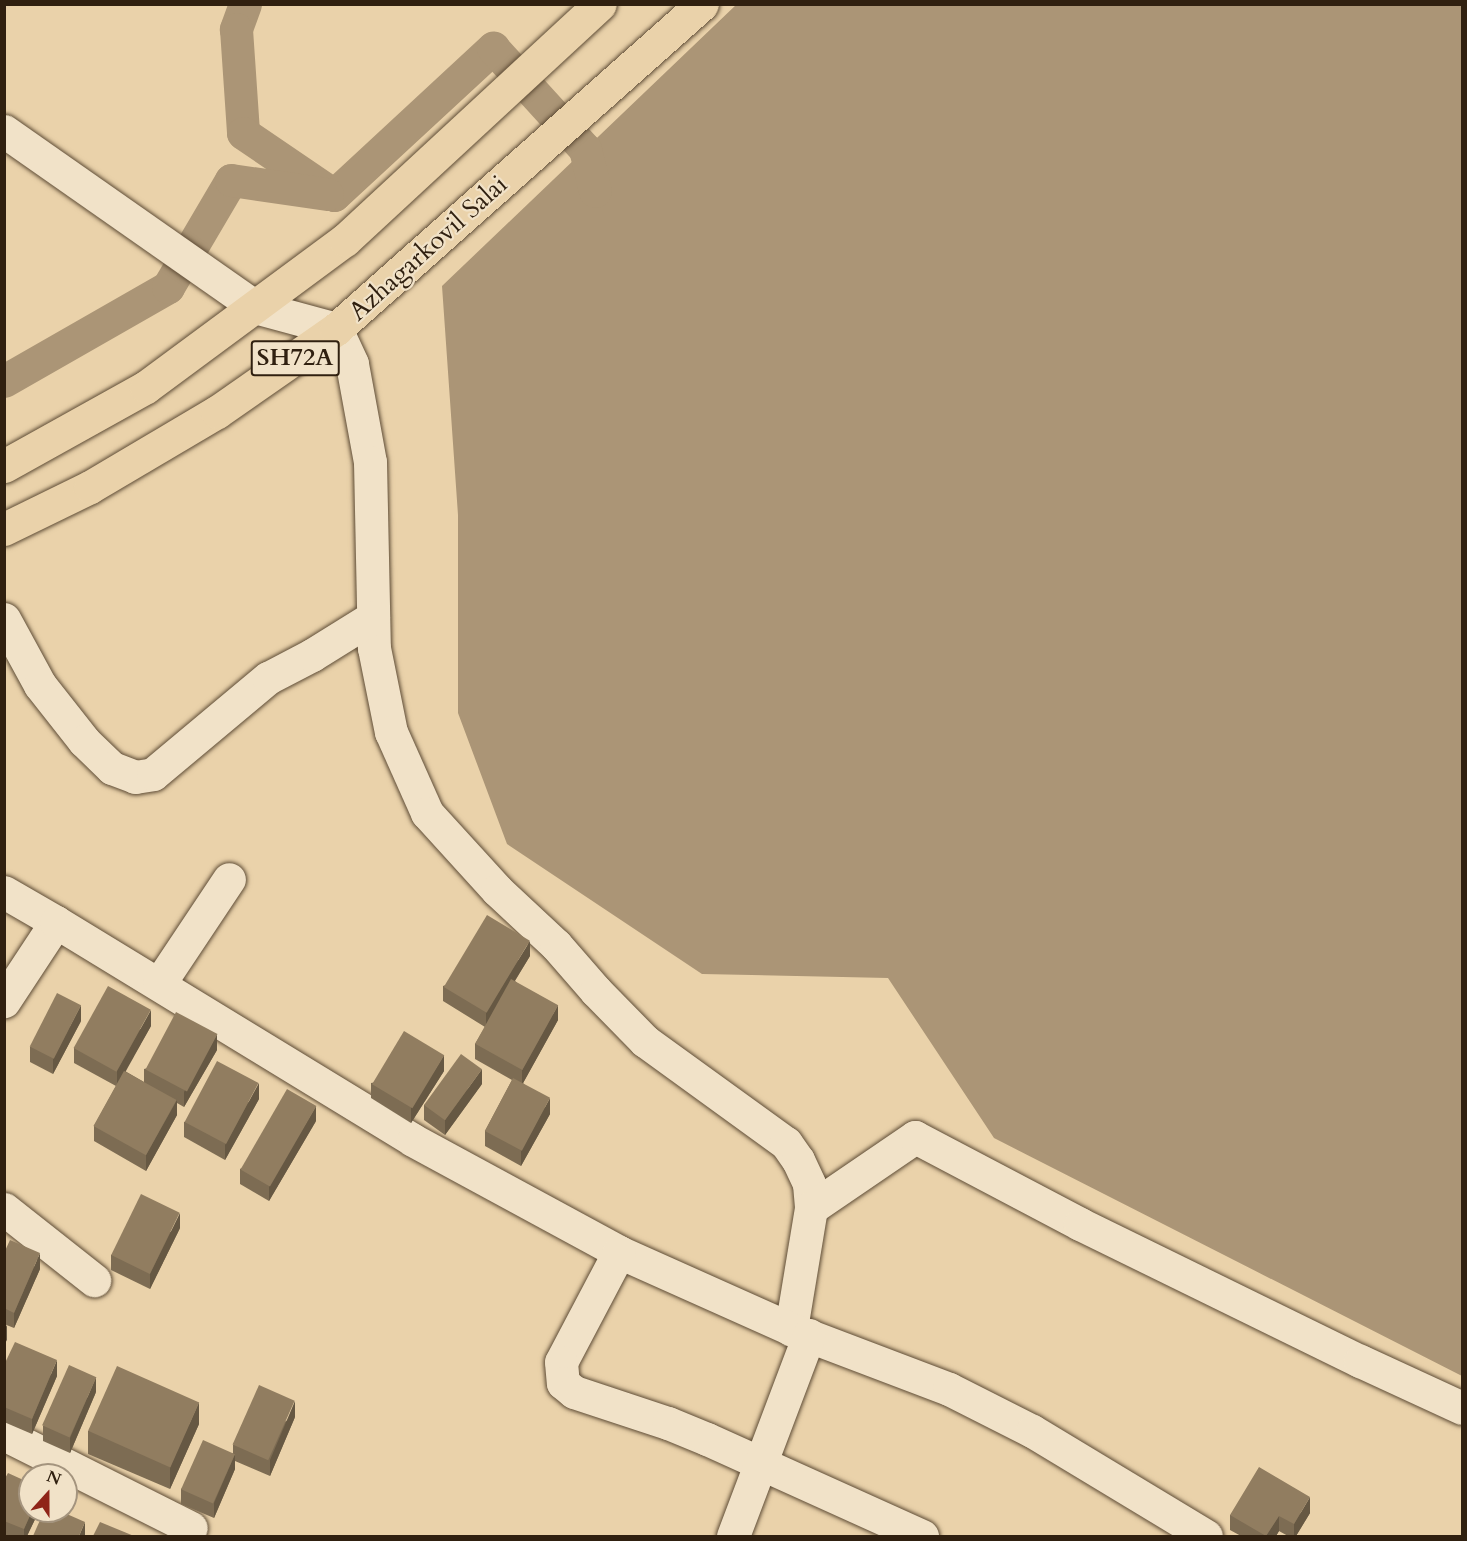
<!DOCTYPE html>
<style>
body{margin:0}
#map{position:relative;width:1467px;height:1541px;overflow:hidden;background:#ead2aa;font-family:Cardo,serif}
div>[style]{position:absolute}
.water>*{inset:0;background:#ab9576}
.canal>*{height:33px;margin:-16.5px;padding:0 16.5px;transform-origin:16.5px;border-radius:16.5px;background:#ab9576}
.roads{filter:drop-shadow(0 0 2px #5e4c36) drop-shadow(0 0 2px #5e4c36)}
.minor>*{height:33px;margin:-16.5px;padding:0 16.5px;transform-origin:16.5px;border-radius:16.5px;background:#f1e2c8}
.major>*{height:33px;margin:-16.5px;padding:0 16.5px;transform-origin:16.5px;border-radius:16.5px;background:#ead2aa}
.wall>*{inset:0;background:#7d6c53}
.shaded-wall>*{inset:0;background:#665843}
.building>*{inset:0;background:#917d60;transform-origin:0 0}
span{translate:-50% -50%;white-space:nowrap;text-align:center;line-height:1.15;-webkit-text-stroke:4.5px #f1e2c8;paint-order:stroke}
.shield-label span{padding:2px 4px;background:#f1e2c8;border:2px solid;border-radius:4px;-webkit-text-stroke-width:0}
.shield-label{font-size:24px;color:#302010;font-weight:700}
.street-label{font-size:26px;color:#302010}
.frame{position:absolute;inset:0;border:6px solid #302010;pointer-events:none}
.north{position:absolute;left:18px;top:1463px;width:60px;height:60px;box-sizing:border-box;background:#f1e2c8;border:2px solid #a4947e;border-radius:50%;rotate:21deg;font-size:16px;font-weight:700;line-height:24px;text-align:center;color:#302010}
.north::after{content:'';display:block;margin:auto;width:21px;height:27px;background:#8f2418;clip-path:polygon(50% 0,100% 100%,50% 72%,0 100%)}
</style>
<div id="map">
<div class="water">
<i style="clip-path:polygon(737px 4px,1462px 5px,1462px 1376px,994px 1138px,888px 978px,702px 974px,507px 844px,458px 713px,458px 515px,442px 286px)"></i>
</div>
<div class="canal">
<i style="left:245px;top:4px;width:27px;rotate:110deg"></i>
<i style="left:236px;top:29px;width:104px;rotate:86.1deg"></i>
<i style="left:243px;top:133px;width:110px;rotate:34.3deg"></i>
<i style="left:334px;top:195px;width:217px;rotate:-42.8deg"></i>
<i style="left:493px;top:48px;width:137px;rotate:47.7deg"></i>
<i style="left:585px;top:149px;width:43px;rotate:76.6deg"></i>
<i style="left:4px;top:381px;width:189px;rotate:-29.8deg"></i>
<i style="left:168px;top:287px;width:124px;rotate:-59.5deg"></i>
<i style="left:231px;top:180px;width:97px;rotate:8.3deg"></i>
</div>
<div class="roads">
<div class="minor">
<i style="left:4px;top:131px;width:307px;rotate:35deg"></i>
<i style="left:255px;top:307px;width:84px;rotate:15.2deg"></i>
<i style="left:336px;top:329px;width:38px;rotate:65deg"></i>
<i style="left:352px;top:364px;width:100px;rotate:79.6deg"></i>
<i style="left:370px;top:462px;width:186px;rotate:88.8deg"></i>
<i style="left:374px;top:648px;width:86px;rotate:78.6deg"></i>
<i style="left:391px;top:732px;width:89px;rotate:66deg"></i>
<i style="left:427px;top:813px;width:104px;rotate:47.7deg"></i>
<i style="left:497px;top:890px;width:81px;rotate:43deg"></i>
<i style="left:556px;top:945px;width:61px;rotate:49deg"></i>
<i style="left:596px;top:991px;width:70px;rotate:45.6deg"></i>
<i style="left:645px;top:1041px;width:174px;rotate:35.9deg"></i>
<i style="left:786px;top:1143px;width:21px;rotate:55deg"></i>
<i style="left:798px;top:1160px;width:26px;rotate:65deg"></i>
<i style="left:809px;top:1184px;width:24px;rotate:85deg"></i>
<i style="left:811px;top:1208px;width:123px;rotate:99.4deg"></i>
<i style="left:4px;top:619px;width:75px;rotate:61.4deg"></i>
<i style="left:40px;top:685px;width:71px;rotate:51.8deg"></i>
<i style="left:84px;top:741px;width:39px;rotate:44deg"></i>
<i style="left:112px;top:768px;width:25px;rotate:21deg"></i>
<i style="left:135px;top:777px;width:18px;rotate:-9deg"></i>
<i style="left:153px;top:774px;width:150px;rotate:-39.9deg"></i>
<i style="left:268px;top:678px;width:50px;rotate:-27.6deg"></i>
<i style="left:312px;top:655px;width:72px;rotate:-31.9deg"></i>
<i style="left:4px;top:892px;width:60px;rotate:30deg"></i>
<i style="left:56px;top:922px;width:95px;rotate:123.4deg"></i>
<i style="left:56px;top:922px;width:418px;rotate:31.4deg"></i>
<i style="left:413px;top:1140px;width:234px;rotate:28.5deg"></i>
<i style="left:619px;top:1252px;width:188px;rotate:24.1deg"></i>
<i style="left:791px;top:1329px;width:169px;rotate:20.8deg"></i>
<i style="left:949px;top:1389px;width:93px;rotate:26.8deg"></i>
<i style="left:1032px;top:1431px;width:203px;rotate:31.1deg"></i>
<i style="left:159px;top:984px;width:126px;rotate:-56.3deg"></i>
<i style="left:811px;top:1208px;width:126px;rotate:-34.3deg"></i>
<i style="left:915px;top:1137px;width:187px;rotate:27.8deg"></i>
<i style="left:1080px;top:1224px;width:312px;rotate:26.1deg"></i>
<i style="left:1360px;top:1361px;width:112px;rotate:24.7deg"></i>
<i style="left:4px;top:1209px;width:115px;rotate:38.3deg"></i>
<i style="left:619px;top:1252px;width:124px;rotate:117.8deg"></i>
<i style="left:561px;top:1362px;width:21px;rotate:85deg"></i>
<i style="left:563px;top:1383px;width:14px;rotate:39deg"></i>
<i style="left:574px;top:1392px;width:99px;rotate:18.3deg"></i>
<i style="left:668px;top:1423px;width:42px;rotate:22.3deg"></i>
<i style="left:707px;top:1439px;width:236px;rotate:24.3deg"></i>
<i style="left:4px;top:1434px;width:209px;rotate:26.7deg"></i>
<i style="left:733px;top:1536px;width:215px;rotate:-69.3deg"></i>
</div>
<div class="major">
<i style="left:4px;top:466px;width:162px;rotate:-29.1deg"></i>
<i style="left:146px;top:387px;width:247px;rotate:-36.5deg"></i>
<i style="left:345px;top:240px;width:347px;rotate:-42.8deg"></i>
<i style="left:4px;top:529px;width:96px;rotate:-26deg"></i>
<i style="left:90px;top:487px;width:147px;rotate:-30.6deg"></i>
<i style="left:217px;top:412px;width:145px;rotate:-34.9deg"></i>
<i style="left:336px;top:329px;width:489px;rotate:-41.6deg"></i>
</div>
</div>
<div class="wall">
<i style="clip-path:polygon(530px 956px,515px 981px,558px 1020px,523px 1083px,550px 1114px,521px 1166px,485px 1146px,485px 1131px,512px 1080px,475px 1059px,475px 1044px,485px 1027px,443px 1001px,443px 986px)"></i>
<i style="clip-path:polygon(81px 1021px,53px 1074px,30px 1062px,30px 1047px)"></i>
<i style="clip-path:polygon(151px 1026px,125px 1071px,144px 1082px,144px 1069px,217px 1050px,184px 1107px,177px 1103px,177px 1115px,146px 1171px,94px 1141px,94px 1126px,116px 1086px,74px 1063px,74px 1048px)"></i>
<i style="clip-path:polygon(444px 1071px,411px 1123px,371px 1098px,371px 1083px)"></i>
<i style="clip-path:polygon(482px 1084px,445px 1135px,424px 1120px,424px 1105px)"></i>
<i style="clip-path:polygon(259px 1099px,225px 1160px,184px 1137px,184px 1122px)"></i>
<i style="clip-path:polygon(316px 1121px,269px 1201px,240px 1184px,240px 1169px)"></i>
<i style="clip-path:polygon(180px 1228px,150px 1289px,111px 1270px,111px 1255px)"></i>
<i style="clip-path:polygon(4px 1253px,40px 1269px,14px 1328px,4px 1324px)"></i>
<i style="clip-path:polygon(4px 1365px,57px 1376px,32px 1434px,4px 1422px)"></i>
<i style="clip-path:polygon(96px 1392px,70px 1453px,43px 1441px,43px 1426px)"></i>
<i style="clip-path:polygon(295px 1417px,270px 1476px,235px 1461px,235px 1469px,214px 1518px,181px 1504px,181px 1489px,233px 1453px,233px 1445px)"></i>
<i style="clip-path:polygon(199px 1424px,170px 1489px,88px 1454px,88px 1431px)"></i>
<i style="clip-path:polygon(4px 1480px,30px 1511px,39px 1511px,27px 1536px,4px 1536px)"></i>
<i style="clip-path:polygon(1310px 1513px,1296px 1536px,1288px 1536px,1279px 1531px,1276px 1536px,1241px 1536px,1230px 1530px,1230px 1515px)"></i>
</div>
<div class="shaded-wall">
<i style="clip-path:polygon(530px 941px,530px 956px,486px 1027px,486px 1012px)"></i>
<i style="clip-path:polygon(81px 1005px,81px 1021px,53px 1074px,53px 1059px)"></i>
<i style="clip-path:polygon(558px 1005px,558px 1020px,522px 1085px,522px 1070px)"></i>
<i style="clip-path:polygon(151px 1010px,151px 1026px,117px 1087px,117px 1071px)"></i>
<i style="clip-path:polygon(217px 1034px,217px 1050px,184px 1107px,184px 1092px)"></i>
<i style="clip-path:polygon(444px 1055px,444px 1071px,411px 1123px,411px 1108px)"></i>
<i style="clip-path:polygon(482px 1069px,482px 1084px,445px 1135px,445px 1120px)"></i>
<i style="clip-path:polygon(259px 1083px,259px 1099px,225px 1160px,225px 1145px)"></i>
<i style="clip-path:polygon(550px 1098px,550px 1114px,521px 1166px,521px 1151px)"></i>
<i style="clip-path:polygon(177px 1100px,177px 1115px,146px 1171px,146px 1155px)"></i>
<i style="clip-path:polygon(316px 1106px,316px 1121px,269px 1201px,269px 1185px)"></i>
<i style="clip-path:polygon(180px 1213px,180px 1228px,150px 1289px,150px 1274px)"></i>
<i style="clip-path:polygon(40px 1253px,40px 1269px,14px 1328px,14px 1313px)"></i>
<i style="clip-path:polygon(7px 1325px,7px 1340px,4px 1345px,4px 1330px)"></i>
<i style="clip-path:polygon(57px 1360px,57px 1376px,32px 1434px,32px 1419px)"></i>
<i style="clip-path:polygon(96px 1377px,96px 1392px,70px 1453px,70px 1438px)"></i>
<i style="clip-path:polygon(295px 1401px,295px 1417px,270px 1476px,270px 1460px)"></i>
<i style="clip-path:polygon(199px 1402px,199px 1424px,170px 1489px,170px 1467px)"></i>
<i style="clip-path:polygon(235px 1454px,235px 1469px,214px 1518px,214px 1503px)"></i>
<i style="clip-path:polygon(1310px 1497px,1310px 1513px,1296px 1536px,1294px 1536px,1294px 1524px)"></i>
<i style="clip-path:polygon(32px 1511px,39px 1511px,27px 1536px,24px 1536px,24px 1529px)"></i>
<i style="clip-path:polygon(1279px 1516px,1279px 1531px,1276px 1536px,1266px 1536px)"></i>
<i style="clip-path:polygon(85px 1522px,85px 1536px,79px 1536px)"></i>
</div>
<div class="building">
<i style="left:487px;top:915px;width:50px;height:84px;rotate:31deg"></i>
<i style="left:511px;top:979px;width:54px;height:74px;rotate:29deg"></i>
<i style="left:108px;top:986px;width:49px;height:71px;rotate:29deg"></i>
<i style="left:57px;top:993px;width:27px;height:60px;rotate:27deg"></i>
<i style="left:176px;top:1012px;width:47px;height:65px;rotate:28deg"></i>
<i style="left:404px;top:1031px;width:47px;height:62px;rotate:31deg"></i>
<i style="left:461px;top:1054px;width:26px;height:63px;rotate:36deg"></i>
<i style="left:217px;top:1061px;width:47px;height:69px;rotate:28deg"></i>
<i style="left:124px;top:1071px;width:60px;height:63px;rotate:29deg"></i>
<i style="left:513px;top:1078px;width:42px;height:60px;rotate:28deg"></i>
<i style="left:287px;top:1089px;width:34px;height:93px;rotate:30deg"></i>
<i style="left:141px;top:1194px;width:43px;height:68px;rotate:26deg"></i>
<i style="clip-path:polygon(10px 1240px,40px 1253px,14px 1313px,4px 1308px,4px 1253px)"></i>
<i style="clip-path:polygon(15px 1342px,57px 1360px,32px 1419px,4px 1407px,4px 1365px)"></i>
<i style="left:69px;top:1365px;width:30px;height:66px;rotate:24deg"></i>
<i style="left:117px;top:1366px;width:90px;height:71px;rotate:24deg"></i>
<i style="left:259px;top:1385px;width:39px;height:65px;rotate:24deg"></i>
<i style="left:203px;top:1440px;width:35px;height:54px;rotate:24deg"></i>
<i style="clip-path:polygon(1259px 1467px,1310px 1497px,1294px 1524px,1279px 1516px,1266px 1536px,1230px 1515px)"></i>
<i style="clip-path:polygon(8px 1473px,30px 1483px,30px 1511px,32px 1511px,24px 1529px,4px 1521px,4px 1480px)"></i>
<i style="clip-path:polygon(44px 1511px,60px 1511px,85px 1522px,79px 1536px,33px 1536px)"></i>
<i style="clip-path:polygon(100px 1522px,134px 1536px,93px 1536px)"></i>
</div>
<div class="shield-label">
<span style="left:295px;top:358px">SH72A</span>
</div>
<div class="street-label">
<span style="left:428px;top:248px;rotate:-42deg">Azhagarkovil Salai</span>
</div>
<div class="frame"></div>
<div class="north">N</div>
</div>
